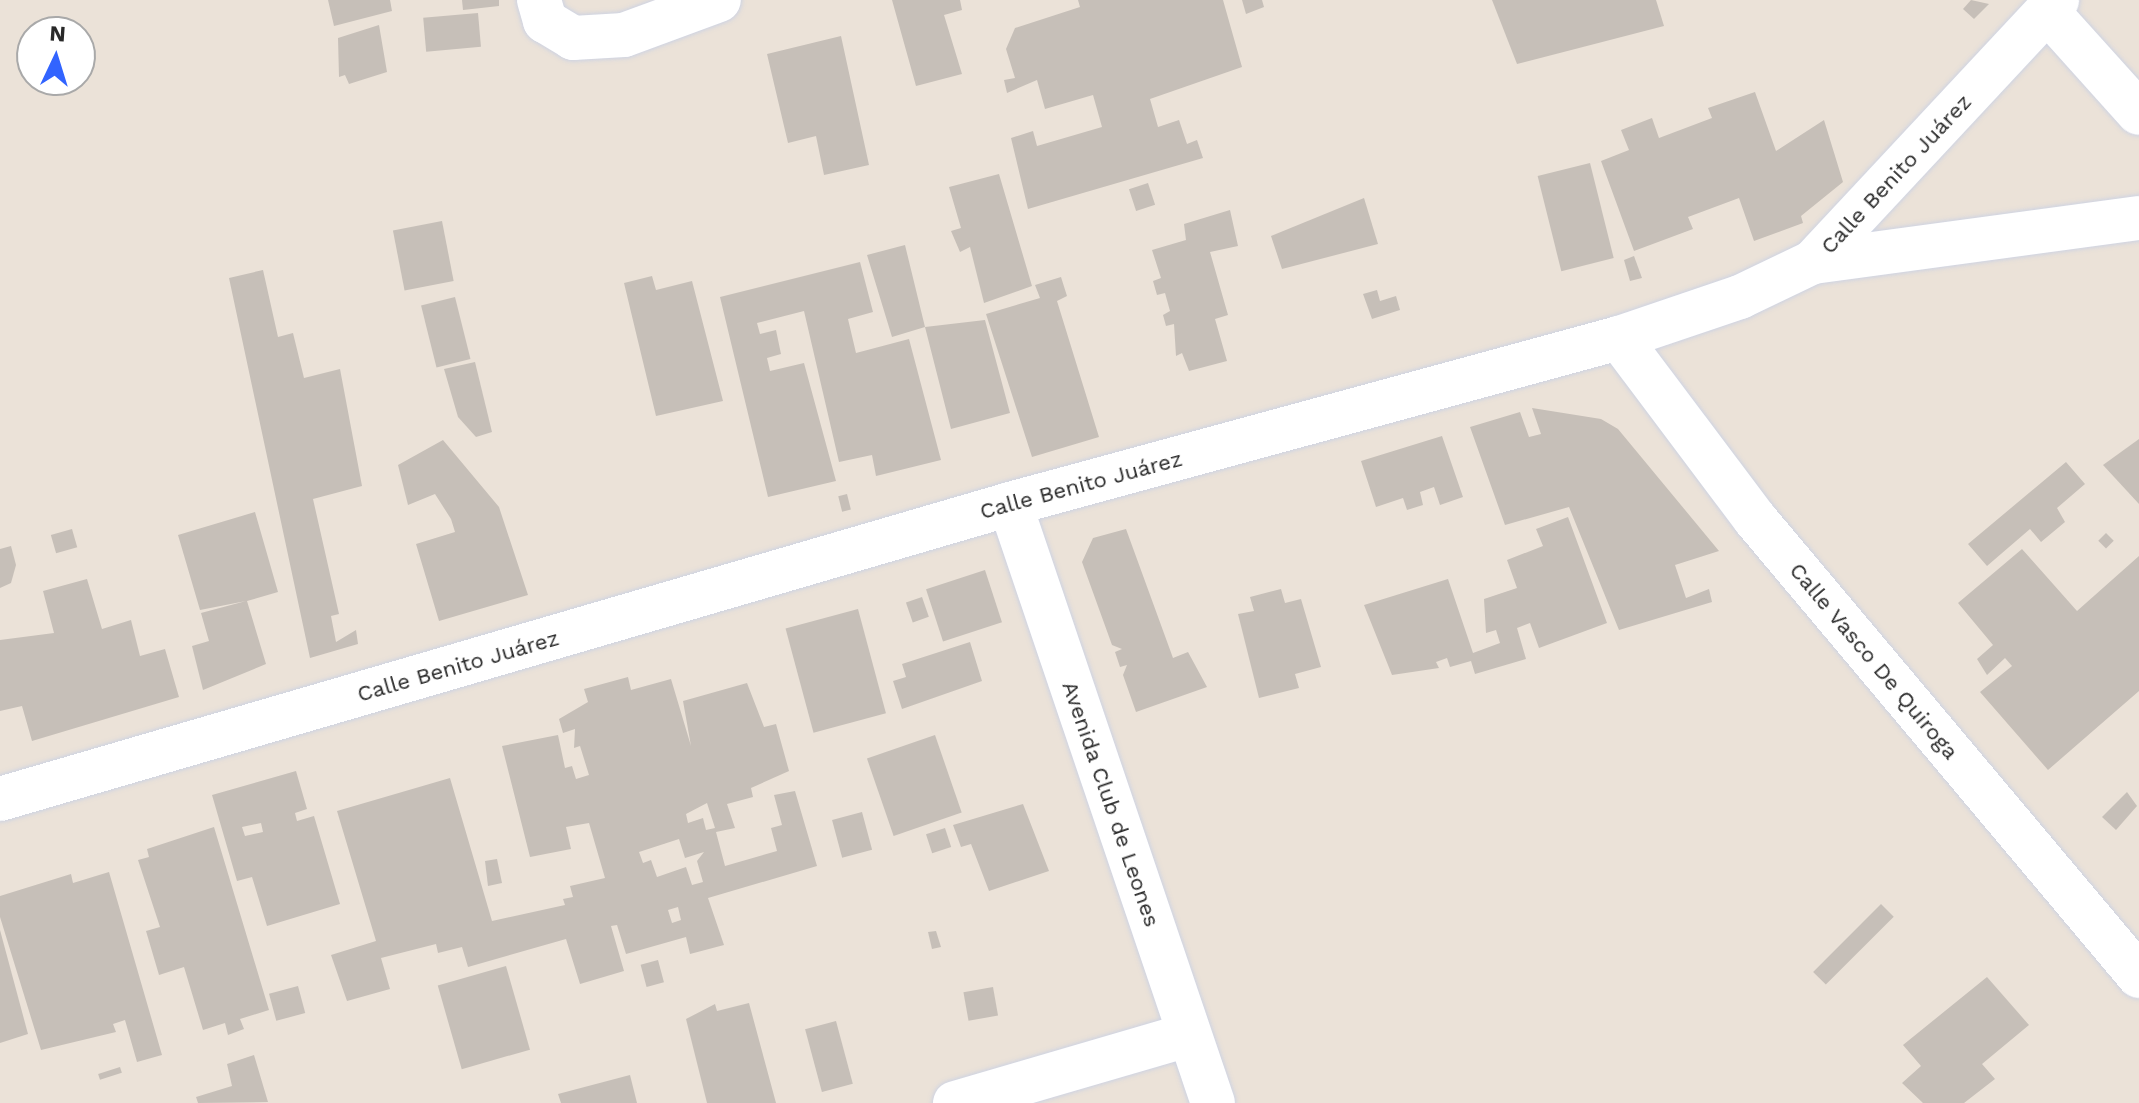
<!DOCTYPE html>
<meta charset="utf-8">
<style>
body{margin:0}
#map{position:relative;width:2139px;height:1103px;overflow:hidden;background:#ebe2d8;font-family:"Work Sans",sans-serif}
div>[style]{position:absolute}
.building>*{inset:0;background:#c6bfb8;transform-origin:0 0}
.roads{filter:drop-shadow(0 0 2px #ced3e2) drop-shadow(0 0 2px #ced3e2)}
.street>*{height:44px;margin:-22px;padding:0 22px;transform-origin:22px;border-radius:22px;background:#fff}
.secondary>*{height:44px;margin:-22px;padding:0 22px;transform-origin:22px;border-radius:22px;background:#fff}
span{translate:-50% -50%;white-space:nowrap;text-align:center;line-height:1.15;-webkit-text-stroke:8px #fff;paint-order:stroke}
.street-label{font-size:22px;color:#282828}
.north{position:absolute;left:16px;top:16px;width:80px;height:80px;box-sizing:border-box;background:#fff;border:2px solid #a9a9a9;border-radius:50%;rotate:4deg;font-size:22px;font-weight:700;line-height:32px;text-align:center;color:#282828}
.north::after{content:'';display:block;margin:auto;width:28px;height:36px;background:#3264ff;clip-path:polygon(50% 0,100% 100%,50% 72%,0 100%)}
</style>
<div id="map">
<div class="building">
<i style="clip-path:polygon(328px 0,390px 0,392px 11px,334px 26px)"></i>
<i style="clip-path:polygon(462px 0,499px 0,499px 6px,463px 10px)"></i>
<i style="clip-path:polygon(892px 0,960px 0,962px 10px,944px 15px,962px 74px,916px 86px)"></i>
<i style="clip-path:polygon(1078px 0,1223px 0,1242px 67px,1150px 99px,1158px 127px,1179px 120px,1187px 144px,1197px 140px,1203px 158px,1028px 209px,1011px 138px,1033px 131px,1037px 146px,1102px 127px,1093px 95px,1045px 109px,1037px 80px,1007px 93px,1004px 80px,1015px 78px,1006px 49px,1015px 28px,1080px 7px)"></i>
<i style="clip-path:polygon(1242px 0,1262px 0,1264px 7px,1246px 14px)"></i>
<i style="clip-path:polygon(1492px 0,1656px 0,1664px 26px,1517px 64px)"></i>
<i style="clip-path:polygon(1971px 0,1989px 4px,1974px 19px,1963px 9px)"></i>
<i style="left:478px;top:13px;width:34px;height:55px;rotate:85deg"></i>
<i style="clip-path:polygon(379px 25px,387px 72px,349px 84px,345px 75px,339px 77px,338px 38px)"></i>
<i style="clip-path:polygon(841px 36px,869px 165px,824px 175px,816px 136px,788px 143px,767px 54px)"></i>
<i style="clip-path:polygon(1755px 92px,1776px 151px,1824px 120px,1843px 182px,1801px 216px,1803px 223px,1754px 241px,1739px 198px,1688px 217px,1693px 229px,1634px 251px,1601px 161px,1629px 150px,1621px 130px,1652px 118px,1659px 138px,1712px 118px,1708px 108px)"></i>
<i style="left:1590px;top:163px;width:98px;height:54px;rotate:76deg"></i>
<i style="clip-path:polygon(999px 174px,1032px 286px,984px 303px,970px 247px,960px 252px,951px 231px,961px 228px,949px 187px)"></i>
<i style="left:1148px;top:183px;width:23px;height:20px;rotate:72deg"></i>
<i style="clip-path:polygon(1364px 198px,1378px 244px,1282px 269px,1271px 236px)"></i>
<i style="clip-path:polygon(1230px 210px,1238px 246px,1210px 252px,1228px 315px,1215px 319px,1227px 361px,1189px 371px,1182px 353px,1176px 356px,1174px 324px,1166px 326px,1163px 315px,1170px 311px,1165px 293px,1157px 295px,1153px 281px,1161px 278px,1152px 250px,1186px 240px,1184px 224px)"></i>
<i style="left:442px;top:221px;width:61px;height:50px;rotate:79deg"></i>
<i style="clip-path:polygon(905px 245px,925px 327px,985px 320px,1010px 413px,951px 429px,925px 327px,892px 337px,867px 255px)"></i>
<i style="clip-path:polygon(1634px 256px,1642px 278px,1630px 281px,1624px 260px)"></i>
<i style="clip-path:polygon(860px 262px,873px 312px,848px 319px,856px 353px,909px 339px,941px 460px,876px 476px,872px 455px,839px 462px,804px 311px,757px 323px,760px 334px,776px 330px,781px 354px,767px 358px,770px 371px,804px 363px,836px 481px,768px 497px,720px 297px)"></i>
<i style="clip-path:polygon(263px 270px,278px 337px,293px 333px,304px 378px,340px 369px,362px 486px,313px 499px,339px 614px,331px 616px,336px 642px,356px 630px,358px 644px,310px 658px,229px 278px)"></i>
<i style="clip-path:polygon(652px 276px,656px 290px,692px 281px,723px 401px,656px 416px,624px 283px)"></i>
<i style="clip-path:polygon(1061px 277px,1067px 296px,1057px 301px,1099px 437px,1032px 457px,986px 314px,1040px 298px,1035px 285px)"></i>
<i style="clip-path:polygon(1377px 290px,1380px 301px,1396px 296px,1400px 310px,1372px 319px,1363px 294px)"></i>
<i style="left:455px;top:297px;width:64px;height:35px;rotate:76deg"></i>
<i style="clip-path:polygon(475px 362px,492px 432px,476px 437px,458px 417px,444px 369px)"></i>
<i style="clip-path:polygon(1532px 408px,1601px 419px,1618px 429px,1719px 551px,1675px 565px,1686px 598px,1709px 589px,1712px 602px,1619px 630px,1569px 507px,1505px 525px,1470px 427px,1520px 412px,1529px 437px,1541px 434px)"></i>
<i style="clip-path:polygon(1442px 436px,1463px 497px,1440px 505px,1434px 487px,1420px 492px,1423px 505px,1407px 510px,1403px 498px,1376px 507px,1361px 461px)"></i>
<i style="clip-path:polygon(2139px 439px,2139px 504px,2103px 465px)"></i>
<i style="clip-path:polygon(443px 440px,499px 507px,528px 595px,439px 621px,416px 544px,455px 532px,451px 519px,435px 494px,408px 505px,398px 465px)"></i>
<i style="clip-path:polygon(2066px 462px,2085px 484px,2057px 508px,2065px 522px,2041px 542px,2030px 529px,1987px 566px,1968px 544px)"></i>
<i style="left:847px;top:494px;width:16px;height:9px;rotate:76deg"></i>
<i style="clip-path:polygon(255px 512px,278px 592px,247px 601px,266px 664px,203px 690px,192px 646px,209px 641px,201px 613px,246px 601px,200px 610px,178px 535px)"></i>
<i style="clip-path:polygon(1568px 517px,1607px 623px,1539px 648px,1530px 623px,1517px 628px,1526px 659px,1475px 674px,1471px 661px,1450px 667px,1447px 658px,1436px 662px,1439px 668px,1392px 675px,1364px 605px,1448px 579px,1473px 653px,1500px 643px,1496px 630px,1486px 633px,1484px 599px,1517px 588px,1507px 560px,1543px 546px,1536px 529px)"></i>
<i style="left:72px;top:529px;width:19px;height:22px;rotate:74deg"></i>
<i style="clip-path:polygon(1126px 529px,1173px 658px,1188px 652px,1207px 687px,1136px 712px,1123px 675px,1127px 665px,1120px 667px,1115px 652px,1122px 649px,1112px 645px,1082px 562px,1093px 538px)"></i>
<i style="left:2106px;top:533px;width:11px;height:11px;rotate:45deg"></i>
<i style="clip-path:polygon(11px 546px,16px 565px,11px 583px,0 588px,0 549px)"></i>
<i style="clip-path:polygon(2022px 549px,2077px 611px,2139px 556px,2139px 691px,2048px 770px,1980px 692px,2012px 666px,2005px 658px,1987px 675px,1977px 659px,1993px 645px,1958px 603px)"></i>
<i style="left:985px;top:570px;width:55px;height:62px;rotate:72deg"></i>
<i style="clip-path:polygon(87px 579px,102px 629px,131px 620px,140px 656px,165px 649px,179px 697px,32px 741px,22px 706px,0 711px,0 640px,54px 633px,43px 591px)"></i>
<i style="clip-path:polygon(1281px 589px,1285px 603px,1301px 599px,1321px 667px,1295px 674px,1299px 688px,1259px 698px,1238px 614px,1254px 611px,1250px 597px)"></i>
<i style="left:922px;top:597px;width:21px;height:17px;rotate:71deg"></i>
<i style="left:858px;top:609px;width:108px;height:75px;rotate:75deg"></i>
<i style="clip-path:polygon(970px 642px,982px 681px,902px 709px,893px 681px,906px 677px,902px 664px)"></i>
<i style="clip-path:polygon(evenodd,628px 677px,631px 690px,671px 679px,691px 746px,683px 701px,747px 683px,764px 727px,776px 724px,789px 771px,751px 788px,753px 797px,727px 804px,735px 828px,716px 832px,725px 866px,777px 851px,771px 828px,782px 825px,774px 795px,795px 791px,817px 866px,708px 898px,724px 945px,690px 954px,686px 937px,626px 954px,617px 925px,611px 926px,624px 971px,580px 984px,566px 939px,468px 967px,462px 947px,438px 953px,436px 944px,381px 958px,390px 989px,347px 1001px,331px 955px,376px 941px,337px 811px,450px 778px,492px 921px,565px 905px,563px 899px,573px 897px,570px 886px,605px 878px,589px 823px,566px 827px,571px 849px,530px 857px,502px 746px,558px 735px,565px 768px,572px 766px,576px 779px,589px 775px,580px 746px,574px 748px,575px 729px,563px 733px,559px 719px,588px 702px,584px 689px,628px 677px,707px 803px,715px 828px,706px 830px,703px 818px,688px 823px,686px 814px,707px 803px,628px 677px,679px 839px,685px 858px,704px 852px,697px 861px,703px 882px,692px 885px,686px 867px,657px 877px,651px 860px,643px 863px,639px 852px,679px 839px,628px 677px,678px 907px,681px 920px,672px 923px,668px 910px,678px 907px)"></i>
<i style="left:935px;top:735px;width:82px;height:72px;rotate:71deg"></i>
<i style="clip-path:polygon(evenodd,296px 771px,307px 809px,295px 813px,297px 821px,314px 816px,340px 904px,267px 926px,252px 877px,237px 881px,212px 795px,296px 771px,261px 823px,263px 832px,245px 836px,242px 827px,261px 823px)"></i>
<i style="clip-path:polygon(2127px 792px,2137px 806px,2116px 830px,2102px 817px)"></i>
<i style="clip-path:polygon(1023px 804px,1049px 871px,989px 891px,971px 844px,961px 847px,953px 825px)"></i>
<i style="left:862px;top:812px;width:39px;height:31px;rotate:75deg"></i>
<i style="clip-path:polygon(214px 827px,269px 1010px,240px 1019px,244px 1029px,228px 1035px,225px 1023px,203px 1030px,184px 967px,159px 975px,146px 931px,160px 927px,138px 860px,149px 857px,147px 849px)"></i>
<i style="left:945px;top:828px;width:20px;height:20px;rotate:72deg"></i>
<i style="clip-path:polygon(497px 859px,502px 883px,488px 886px,485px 861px)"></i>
<i style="clip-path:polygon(109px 872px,162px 1055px,137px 1062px,125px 1020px,113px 1024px,116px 1032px,41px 1050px,0 917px,0 896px,71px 874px,73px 883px)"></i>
<i style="left:1881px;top:904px;width:18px;height:96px;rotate:45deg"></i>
<i style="clip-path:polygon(0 930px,28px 1034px,0 1043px)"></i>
<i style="clip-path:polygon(936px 931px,941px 947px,932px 949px,928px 932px)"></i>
<i style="left:658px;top:960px;width:23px;height:18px;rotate:75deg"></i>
<i style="left:506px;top:966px;width:87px;height:71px;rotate:74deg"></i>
<i style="clip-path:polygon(1987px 977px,2029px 1025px,1982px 1064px,1995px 1079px,1964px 1103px,1923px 1103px,1902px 1083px,1921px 1066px,1903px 1045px)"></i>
<i style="left:298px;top:986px;width:28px;height:30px;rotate:75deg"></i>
<i style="left:993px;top:987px;width:29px;height:30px;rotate:80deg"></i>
<i style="clip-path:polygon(749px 1003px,776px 1103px,707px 1103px,686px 1019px,715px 1004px,717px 1011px)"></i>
<i style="left:836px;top:1021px;width:65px;height:32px;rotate:75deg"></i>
<i style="clip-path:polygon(254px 1055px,268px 1102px,198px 1103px,196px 1097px,232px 1086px,227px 1064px)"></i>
<i style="left:120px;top:1067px;width:6px;height:23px;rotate:72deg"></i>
<i style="clip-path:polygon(630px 1075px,637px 1103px,561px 1103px,558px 1094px)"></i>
</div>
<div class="roads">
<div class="street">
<i style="left:539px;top:0;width:22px;rotate:74deg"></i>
<i style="left:545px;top:21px;width:33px;rotate:31deg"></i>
<i style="left:573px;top:38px;width:51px;rotate:-3.4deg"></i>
<i style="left:624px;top:35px;width:101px;rotate:-20.2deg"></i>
<i style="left:2047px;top:11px;width:137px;rotate:48deg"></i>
<i style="left:1813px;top:262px;width:329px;rotate:-7.7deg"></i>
<i style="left:1619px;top:338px;width:226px;rotate:53.1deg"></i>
<i style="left:1755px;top:519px;width:597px;rotate:49.96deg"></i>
<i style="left:1010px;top:504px;width:632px;rotate:71.28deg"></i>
<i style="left:955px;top:1103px;width:243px;rotate:-16.3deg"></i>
</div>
<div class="secondary">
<i style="left:0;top:799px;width:1052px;rotate:-16.28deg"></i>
<i style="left:1010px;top:504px;width:631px;rotate:-15.25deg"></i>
<i style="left:1619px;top:338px;width:128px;rotate:-18.7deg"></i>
<i style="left:1740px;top:297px;width:81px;rotate:-25.6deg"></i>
<i style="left:1813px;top:262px;width:358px;rotate:-47deg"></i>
</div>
</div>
<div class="street-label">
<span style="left:1896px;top:174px;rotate:-47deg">Calle Benito Juárez</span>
<span style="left:1081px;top:485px;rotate:-15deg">Calle Benito Juárez</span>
<span style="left:1874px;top:661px;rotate:50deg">Calle Vasco De Quiroga</span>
<span style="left:458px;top:666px;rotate:-16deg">Calle Benito Juárez</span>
<span style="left:1111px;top:804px;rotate:71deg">Avenida Club de Leones</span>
</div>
<div class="north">N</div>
</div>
